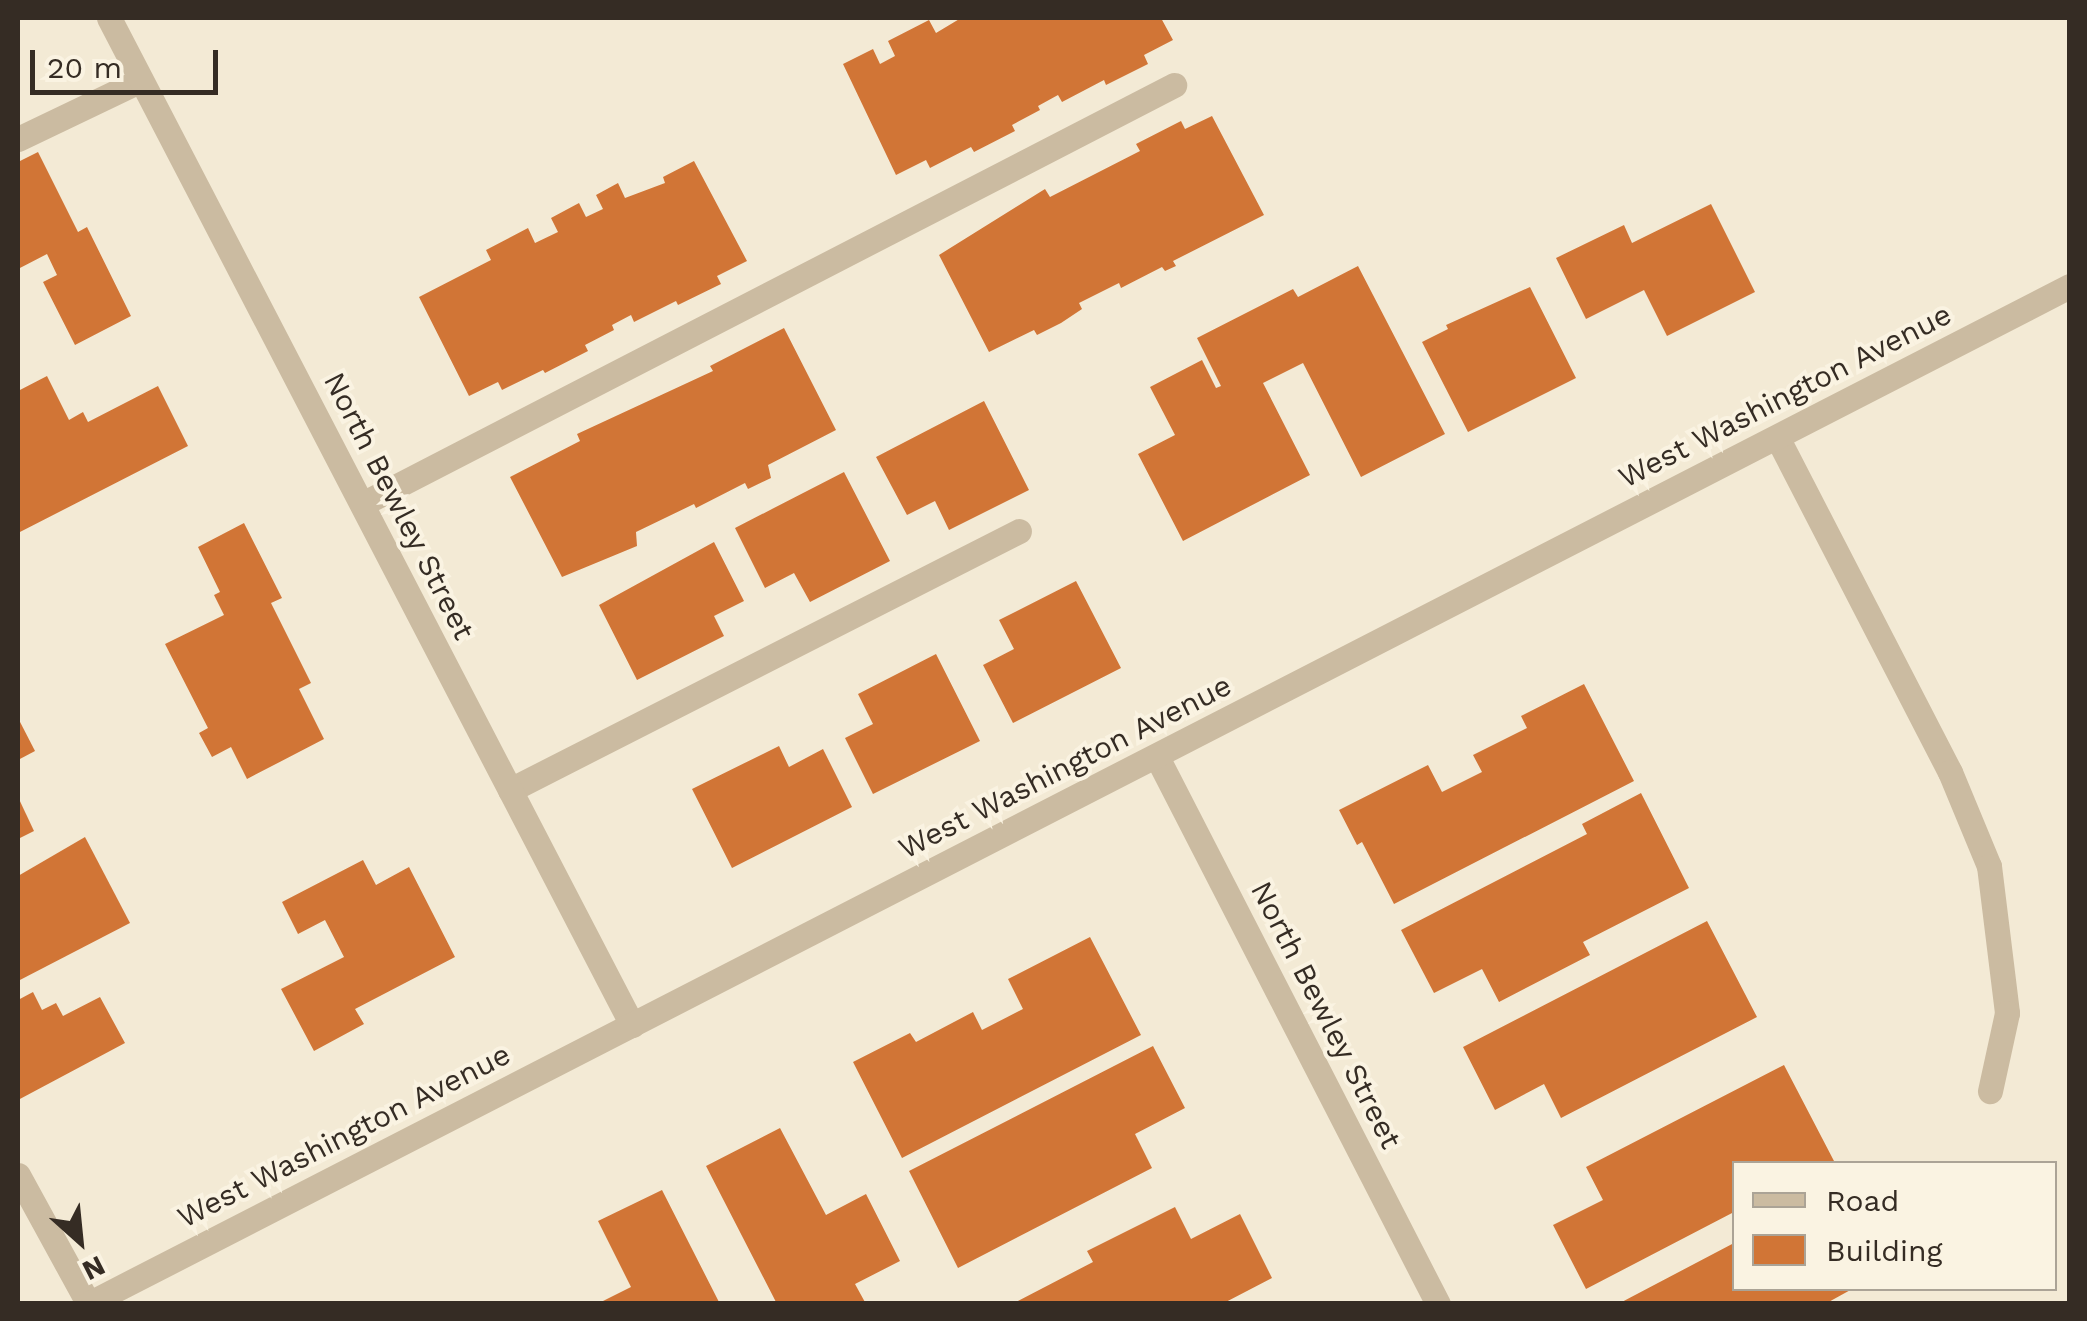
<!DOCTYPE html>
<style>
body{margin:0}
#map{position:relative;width:2087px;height:1321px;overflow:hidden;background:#f3ead5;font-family:"Work Sans",sans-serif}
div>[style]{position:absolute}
.building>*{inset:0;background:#d17536}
.lane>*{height:25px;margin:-12.5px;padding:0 12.5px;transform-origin:12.5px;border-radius:12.5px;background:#cbbba1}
.street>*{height:25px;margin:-12.5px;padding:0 12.5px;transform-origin:12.5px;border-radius:12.5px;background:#cbbba1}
span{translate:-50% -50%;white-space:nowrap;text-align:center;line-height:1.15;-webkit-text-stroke:8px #faf3e2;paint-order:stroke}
.street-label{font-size:30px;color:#352c24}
.frame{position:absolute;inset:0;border:20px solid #352c24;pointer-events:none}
.legend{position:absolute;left:1732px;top:1161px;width:325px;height:130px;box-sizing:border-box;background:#faf3e2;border:2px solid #aba396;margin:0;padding:12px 18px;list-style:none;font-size:30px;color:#352c24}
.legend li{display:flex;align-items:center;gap:20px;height:50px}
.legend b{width:50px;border:2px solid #aba396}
.north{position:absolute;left:30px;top:1191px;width:100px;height:100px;-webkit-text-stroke:8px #faf3e2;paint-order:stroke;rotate:153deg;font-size:28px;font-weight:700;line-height:40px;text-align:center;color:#352c24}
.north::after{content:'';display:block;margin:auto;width:35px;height:45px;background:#352c24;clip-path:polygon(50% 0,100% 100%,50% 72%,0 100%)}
.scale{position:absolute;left:30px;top:50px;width:188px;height:45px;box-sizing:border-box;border:5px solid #352c24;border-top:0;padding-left:12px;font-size:30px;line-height:35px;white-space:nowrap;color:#352c24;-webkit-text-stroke:8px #faf3e2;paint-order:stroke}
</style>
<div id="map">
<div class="building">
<i style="clip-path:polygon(961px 18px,1161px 18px,1173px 40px,1144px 55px,1148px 64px,1106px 85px,1104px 80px,1062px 102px,1058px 95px,1038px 106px,1040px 110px,1012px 125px,1015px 131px,974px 152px,971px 147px,930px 168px,926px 160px,896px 175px,843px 64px,873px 49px,880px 64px,895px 56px,888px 41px,929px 20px,936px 33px)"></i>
<i style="clip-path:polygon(1212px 116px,1264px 215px,1173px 261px,1176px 266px,1165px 271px,1162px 267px,1121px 288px,1119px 283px,1079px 303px,1082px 309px,1061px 323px,1037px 335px,1034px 330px,989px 352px,939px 255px,1045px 189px,1050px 197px,1140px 151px,1136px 144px,1181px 121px,1185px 129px)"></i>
<i style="clip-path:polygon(38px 152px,78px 232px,87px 227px,131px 316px,75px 345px,43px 282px,57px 275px,47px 254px,18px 269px,18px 162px)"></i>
<i style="clip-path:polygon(694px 161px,747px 261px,717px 276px,721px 284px,678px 305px,676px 301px,634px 322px,631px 315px,612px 325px,614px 330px,585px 345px,588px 351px,545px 373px,543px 370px,502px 390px,498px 382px,469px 396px,419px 297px,491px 260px,486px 250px,528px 228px,535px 243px,558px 232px,551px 218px,579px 203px,586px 217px,603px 209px,596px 195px,618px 183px,625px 198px,665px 183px,663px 177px)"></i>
<i style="clip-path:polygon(1711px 204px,1755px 292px,1667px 336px,1644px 290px,1586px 319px,1556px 258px,1624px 225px,1632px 243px)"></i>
<i style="clip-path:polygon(1358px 266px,1445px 434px,1361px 477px,1303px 363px,1263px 383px,1310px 475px,1183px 541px,1138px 454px,1175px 435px,1150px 387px,1202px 360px,1216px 388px,1221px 386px,1197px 338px,1293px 289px,1298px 297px)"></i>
<i style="clip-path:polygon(1530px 287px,1576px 378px,1468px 432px,1422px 342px,1448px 329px,1446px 325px)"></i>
<i style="clip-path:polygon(784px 328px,836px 430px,768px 465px,771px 478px,748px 489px,745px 483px,696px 508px,694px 504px,636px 532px,637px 546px,562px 577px,510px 477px,580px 441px,577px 434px,713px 371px,710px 366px)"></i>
<i style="clip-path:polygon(47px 376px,69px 420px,83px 412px,88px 422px,158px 386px,188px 446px,18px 533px,18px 391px)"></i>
<i style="clip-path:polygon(984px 401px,1029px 490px,949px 530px,935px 501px,907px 515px,876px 457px)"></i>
<i style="clip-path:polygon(844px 472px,890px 561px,810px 602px,794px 573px,765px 588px,735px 528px)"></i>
<i style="clip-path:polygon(244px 523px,282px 598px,271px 603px,311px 683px,299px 689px,324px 739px,247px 779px,231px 747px,212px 757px,199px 733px,208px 728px,165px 644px,224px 615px,214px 595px,220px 592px,198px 547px)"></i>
<i style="clip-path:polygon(714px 542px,744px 601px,714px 616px,724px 636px,637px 680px,599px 605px)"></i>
<i style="clip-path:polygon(1076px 581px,1121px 668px,1013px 723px,983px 665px,1014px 649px,999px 620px)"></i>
<i style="clip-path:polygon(936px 654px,980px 741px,873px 794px,845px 738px,873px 724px,858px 694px)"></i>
<i style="clip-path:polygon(1584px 684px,1634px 781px,1394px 904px,1362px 842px,1357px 845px,1339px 810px,1428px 765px,1442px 792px,1482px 772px,1473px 755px,1527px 728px,1521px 716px)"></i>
<i style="clip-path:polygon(18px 718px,35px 751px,18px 760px)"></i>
<i style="clip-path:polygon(779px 746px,789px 767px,823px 749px,852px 807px,732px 868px,692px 789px)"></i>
<i style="clip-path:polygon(1641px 793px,1689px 888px,1583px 942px,1590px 955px,1499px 1002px,1482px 969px,1434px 993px,1401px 930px,1587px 834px,1582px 824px)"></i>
<i style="clip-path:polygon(18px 797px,34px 831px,18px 839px)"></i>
<i style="clip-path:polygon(85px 837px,130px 923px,18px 981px,18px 876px)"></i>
<i style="clip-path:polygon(363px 860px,376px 885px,409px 867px,455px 957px,355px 1009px,364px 1024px,314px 1051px,281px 989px,344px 957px,325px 920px,298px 934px,282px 902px)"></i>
<i style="clip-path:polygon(1707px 921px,1757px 1017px,1561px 1118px,1544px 1084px,1495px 1110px,1463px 1047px)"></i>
<i style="clip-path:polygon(1090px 937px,1141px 1035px,902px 1158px,853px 1062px,910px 1033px,916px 1042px,973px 1012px,982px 1030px,1023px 1009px,1008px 979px)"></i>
<i style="clip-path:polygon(33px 992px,42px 1010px,56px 1003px,63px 1016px,100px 997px,125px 1043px,18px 1100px,18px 1000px)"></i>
<i style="clip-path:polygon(1153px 1046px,1185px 1108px,1135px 1134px,1152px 1168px,958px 1268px,909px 1171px)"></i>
<i style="clip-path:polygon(1784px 1065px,1834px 1161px,1734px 1164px,1734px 1212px,1586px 1289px,1553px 1225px,1603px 1200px,1586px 1167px)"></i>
<i style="clip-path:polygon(780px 1128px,826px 1215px,866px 1194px,900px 1261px,855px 1284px,866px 1304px,777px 1304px,706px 1166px)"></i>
<i style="clip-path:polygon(662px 1190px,720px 1304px,597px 1304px,631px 1287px,598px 1221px)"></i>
<i style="clip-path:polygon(1175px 1207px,1191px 1239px,1240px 1214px,1272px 1278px,1222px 1304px,1012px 1304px,1093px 1262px,1087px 1251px)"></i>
<i style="clip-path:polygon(1734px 1243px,1734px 1288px,1854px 1288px,1825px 1304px,1618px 1304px)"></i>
</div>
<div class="lane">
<i style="left:18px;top:139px;width:136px;rotate:-25.6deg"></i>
<i style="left:1777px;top:437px;width:377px;rotate:62.7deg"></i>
<i style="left:1950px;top:772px;width:102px;rotate:67.5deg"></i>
<i style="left:1989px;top:866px;width:148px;rotate:83deg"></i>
<i style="left:2007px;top:1013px;width:80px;rotate:102.3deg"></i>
<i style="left:362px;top:504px;width:914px;rotate:-27.29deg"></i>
<i style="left:510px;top:790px;width:571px;rotate:-26.97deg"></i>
<i style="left:18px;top:1175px;width:146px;rotate:61.3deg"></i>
</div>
<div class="street">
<i style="left:109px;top:18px;width:1135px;rotate:62.55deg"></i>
<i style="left:1157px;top:757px;width:615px;rotate:62.81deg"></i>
<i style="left:88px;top:1304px;width:2228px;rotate:-27.19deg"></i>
</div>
<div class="street-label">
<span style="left:1785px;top:396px;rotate:-27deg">West Washington Avenue</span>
<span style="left:399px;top:506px;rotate:63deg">North Bewley Street</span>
<span style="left:1065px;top:767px;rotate:-27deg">West Washington Avenue</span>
<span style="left:1326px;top:1015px;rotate:63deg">North Bewley Street</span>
<span style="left:344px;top:1136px;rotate:-27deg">West Washington Avenue</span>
</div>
<div class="frame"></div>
<ul class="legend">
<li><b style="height:12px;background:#cbbba1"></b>Road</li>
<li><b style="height:28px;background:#d17536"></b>Building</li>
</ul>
<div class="north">N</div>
<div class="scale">20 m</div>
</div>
